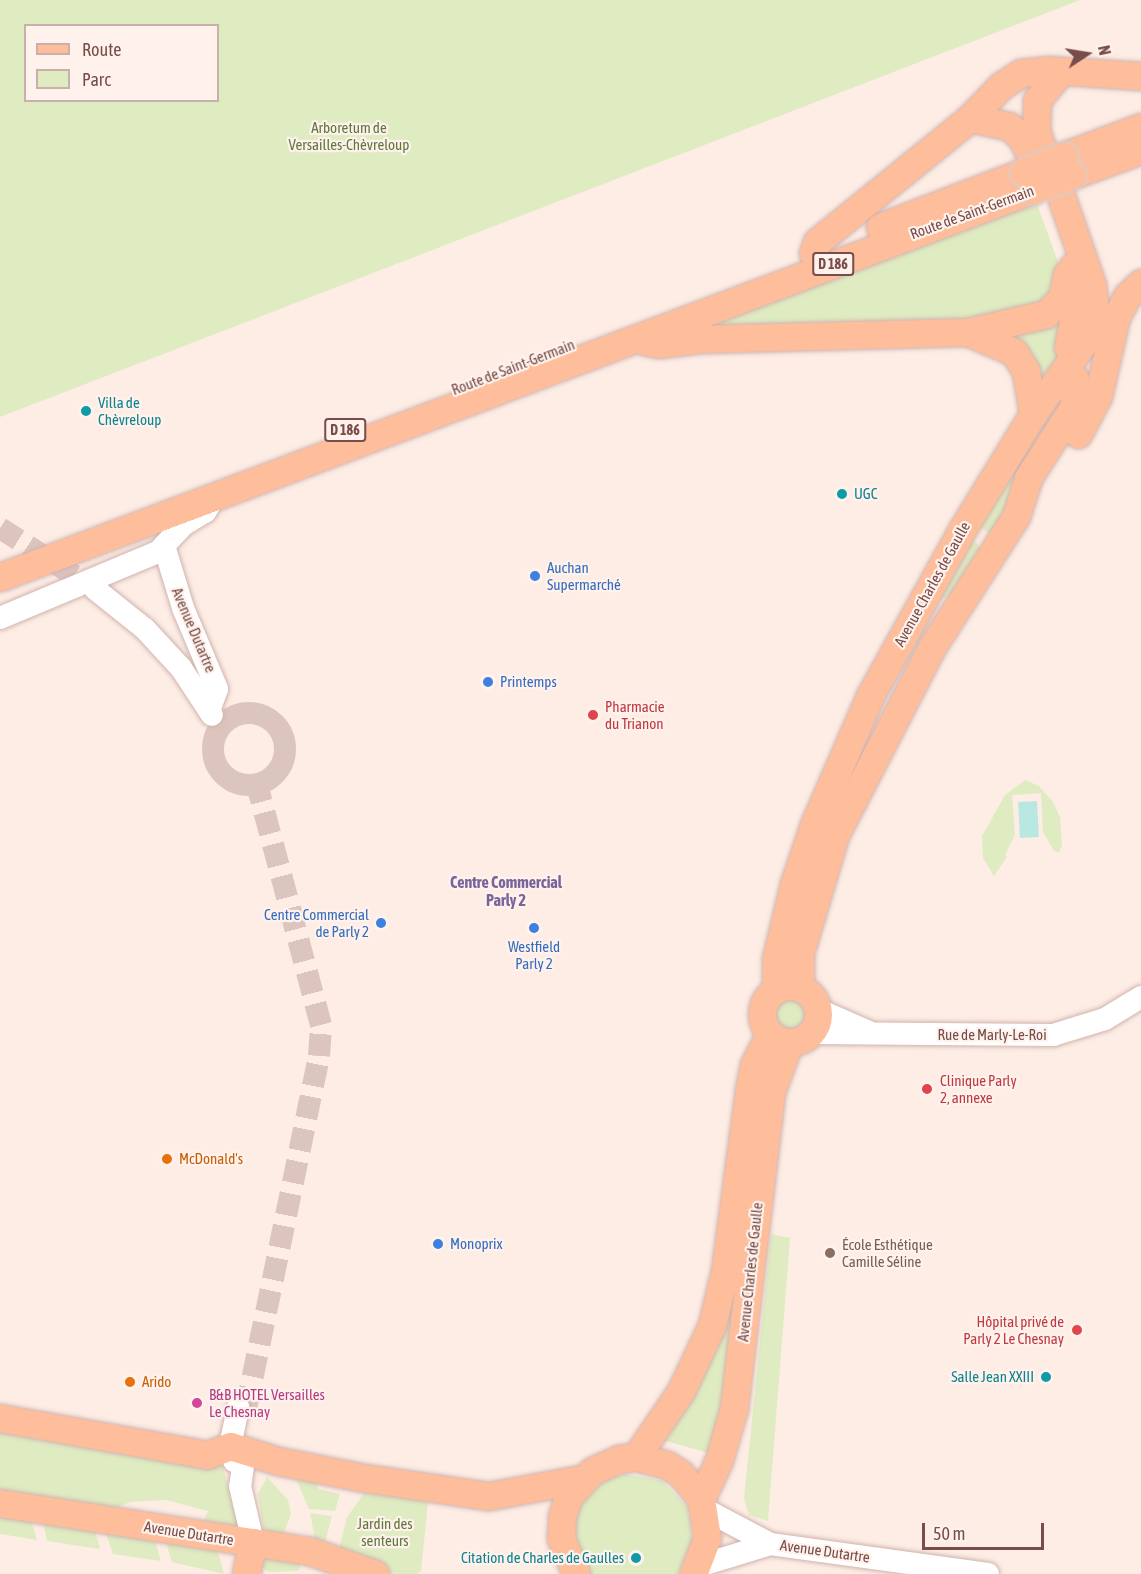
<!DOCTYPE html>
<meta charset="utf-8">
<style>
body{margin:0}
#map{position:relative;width:1141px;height:1574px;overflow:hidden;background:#fdede5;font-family:"Asap Condensed",sans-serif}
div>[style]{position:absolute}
.green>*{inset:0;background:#dfecc2}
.round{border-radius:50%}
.water>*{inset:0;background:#b8e8e1;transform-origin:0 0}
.minor-tunnel>*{height:22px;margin-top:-11px;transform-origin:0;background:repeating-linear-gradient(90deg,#dcc5be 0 22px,transparent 0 33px)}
.minor-tunnel>.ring{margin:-11px;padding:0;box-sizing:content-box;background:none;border:22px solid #dcc5be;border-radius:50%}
.roads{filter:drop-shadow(0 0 2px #d1b3ad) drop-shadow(0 0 2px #d1b3ad)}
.minor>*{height:22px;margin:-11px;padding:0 11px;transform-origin:11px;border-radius:11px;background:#fff}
.major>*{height:27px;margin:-13.5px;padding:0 13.5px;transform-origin:13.5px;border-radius:13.5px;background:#febd9b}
.major>.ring{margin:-13.5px;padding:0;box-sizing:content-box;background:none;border:27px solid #febd9b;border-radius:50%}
.bridges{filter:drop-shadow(0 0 2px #d9cdcc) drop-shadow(0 0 2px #d9cdcc)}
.major-bridge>*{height:27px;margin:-13.5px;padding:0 13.5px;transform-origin:13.5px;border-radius:13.5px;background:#febd9b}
.dots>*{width:16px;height:16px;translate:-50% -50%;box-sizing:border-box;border:3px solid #fff2ec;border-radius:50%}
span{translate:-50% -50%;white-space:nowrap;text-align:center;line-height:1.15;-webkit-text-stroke:4.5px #fff2ec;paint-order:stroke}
.shield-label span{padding:2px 4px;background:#fff2ec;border:2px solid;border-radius:4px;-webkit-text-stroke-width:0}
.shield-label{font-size:14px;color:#774c49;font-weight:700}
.park-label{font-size:15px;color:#5f783d}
.street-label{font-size:15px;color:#774c49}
.culture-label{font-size:15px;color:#0d838f}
.left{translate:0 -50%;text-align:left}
.right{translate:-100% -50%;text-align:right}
.shop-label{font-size:15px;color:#366cbe}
.health-label{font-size:15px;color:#be3a42}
.food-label{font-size:15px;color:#c56008}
.education-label{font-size:15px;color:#785e54}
.hotel-label{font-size:15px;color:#b23c85}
.neighbourhood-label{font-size:16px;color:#79649b;font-weight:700}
.legend{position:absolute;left:24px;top:24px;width:195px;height:78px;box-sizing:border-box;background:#fff2ec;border:2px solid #c9b0ab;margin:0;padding:8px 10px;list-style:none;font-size:18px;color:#774c49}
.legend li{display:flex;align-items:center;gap:12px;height:30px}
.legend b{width:30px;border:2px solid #c9b0ab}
.north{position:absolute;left:1057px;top:24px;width:60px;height:60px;-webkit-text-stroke:4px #fff2ec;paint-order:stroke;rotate:78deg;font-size:16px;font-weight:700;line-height:24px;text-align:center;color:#774c49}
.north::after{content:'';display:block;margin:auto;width:21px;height:27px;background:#774c49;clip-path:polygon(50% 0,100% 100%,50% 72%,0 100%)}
.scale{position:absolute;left:922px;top:1523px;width:122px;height:27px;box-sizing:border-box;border:3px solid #774c49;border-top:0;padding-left:8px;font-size:18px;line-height:21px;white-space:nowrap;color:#774c49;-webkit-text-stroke:4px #fff2ec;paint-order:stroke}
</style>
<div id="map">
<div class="green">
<i style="clip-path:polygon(evenodd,0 0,1080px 0,0 417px,0 0,26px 26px,218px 26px,218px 100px,26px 100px,26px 26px)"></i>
<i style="clip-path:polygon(1037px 204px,1058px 262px,1058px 285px,1052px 299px,986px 319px,709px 332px,706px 318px)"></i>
<i style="clip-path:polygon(1089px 306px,1041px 388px,1007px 334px)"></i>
<i style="clip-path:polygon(1071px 380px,1074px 389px,994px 537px,977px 525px)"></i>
<i style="clip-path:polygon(966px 538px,976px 542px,981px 550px,952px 594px,927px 607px)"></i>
<i style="clip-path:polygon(1025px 780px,1039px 786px,1053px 802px,1060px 817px,1062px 845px,1059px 853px,1054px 851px,1043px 832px,1041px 793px,1012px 795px,1015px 835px,1005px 855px,1007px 857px,994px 876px,983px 858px,982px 836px,1005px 795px)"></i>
<i class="round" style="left:771px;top:994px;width:40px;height:40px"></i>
<i style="clip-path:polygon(748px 1142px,733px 1356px,712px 1454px,659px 1439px,684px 1401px)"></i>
<i style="clip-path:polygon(771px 1234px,790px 1238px,768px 1521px,749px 1515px,744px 1498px)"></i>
<i style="clip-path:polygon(0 1424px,216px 1462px,223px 1468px,242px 1533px,200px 1530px,208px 1511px,166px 1500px,130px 1502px,109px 1511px,0 1492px)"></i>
<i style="clip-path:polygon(624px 1474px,661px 1480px,687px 1506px,693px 1543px,678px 1574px,589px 1574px,573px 1543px,573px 1524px,579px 1506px,606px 1479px)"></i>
<i style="clip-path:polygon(315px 1476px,318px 1489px,340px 1494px,335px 1511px,309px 1509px,295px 1477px)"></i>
<i style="clip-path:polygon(267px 1477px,288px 1500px,291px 1514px,284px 1533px,270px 1534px,263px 1526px,258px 1494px)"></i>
<i style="clip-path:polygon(365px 1492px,428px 1502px,421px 1571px,417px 1574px,392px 1574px,338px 1553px,347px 1517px)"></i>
<i style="clip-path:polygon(0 1509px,29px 1513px,37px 1540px,0 1534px)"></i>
<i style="clip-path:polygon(310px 1513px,332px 1516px,324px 1546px,315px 1539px)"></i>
<i style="clip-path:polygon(42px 1517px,93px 1524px,100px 1549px,47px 1541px)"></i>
<i style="clip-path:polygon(105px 1531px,153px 1533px,161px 1561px,113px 1554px)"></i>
<i style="clip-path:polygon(164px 1535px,216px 1545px,224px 1574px,172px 1562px)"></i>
<i style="clip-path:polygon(258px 1553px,301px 1558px,299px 1571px,269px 1572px,256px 1563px)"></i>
</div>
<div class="water">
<i style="left:1037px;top:801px;width:36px;height:19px;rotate:87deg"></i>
</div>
<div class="minor-tunnel">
<i style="left:0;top:528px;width:113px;rotate:32.7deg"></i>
<i class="ring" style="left:213px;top:713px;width:50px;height:50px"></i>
<i style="left:246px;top:1409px;width:360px;rotate:-78.3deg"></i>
<i style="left:319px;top:1056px;width:31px;rotate:-86deg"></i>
<i style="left:321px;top:1025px;width:249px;rotate:-104.9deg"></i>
</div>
<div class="roads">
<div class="minor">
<i style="left:165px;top:549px;width:62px;rotate:73deg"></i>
<i style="left:183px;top:608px;width:88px;rotate:67.2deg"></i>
<i style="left:217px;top:689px;width:23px;rotate:110deg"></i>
<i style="left:95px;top:589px;width:64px;rotate:38.7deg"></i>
<i style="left:145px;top:629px;width:53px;rotate:47.3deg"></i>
<i style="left:181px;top:668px;width:56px;rotate:56.6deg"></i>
<i style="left:0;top:618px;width:171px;rotate:-22.7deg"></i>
<i style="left:158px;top:552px;width:37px;rotate:-47deg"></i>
<i style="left:183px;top:525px;width:26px;rotate:-31deg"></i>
<i style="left:205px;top:512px;width:17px;rotate:-57deg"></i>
<i style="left:817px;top:1009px;width:57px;rotate:23.9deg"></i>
<i style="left:811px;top:1033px;width:242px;rotate:0.5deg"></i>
<i style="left:1053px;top:1035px;width:54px;rotate:-17.1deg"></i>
<i style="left:1105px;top:1019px;width:42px;rotate:-31.4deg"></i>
<i style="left:245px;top:1452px;width:34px;rotate:98deg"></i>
<i style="left:240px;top:1486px;width:57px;rotate:76.9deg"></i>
<i style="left:234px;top:1461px;width:16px;rotate:-105deg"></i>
<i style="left:230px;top:1446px;width:40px;rotate:-78deg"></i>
<i style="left:704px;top:1509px;width:75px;rotate:27.9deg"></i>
<i style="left:770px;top:1544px;width:220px;rotate:7.8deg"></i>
<i style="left:699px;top:1566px;width:74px;rotate:-17.2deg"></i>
</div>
<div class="major">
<i style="left:970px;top:118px;width:40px;rotate:12deg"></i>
<i style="left:1009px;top:126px;width:18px;rotate:43deg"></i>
<i style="left:1022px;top:138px;width:17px;rotate:65deg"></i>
<i style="left:1042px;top:148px;width:18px;rotate:-109deg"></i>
<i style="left:1036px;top:131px;width:31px;rotate:-88deg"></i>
<i style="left:1037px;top:100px;width:38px;rotate:-50deg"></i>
<i style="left:1064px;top:156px;width:82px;rotate:-20.6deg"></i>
<i style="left:1072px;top:175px;width:73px;rotate:-19.9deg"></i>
<i style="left:880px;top:227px;width:154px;rotate:-20.9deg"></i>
<i style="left:813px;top:253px;width:12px;rotate:-70deg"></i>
<i style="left:817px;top:242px;width:197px;rotate:-39deg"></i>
<i style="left:970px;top:118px;width:45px;rotate:-45.9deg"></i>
<i style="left:1001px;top:86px;width:24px;rotate:-33deg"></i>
<i style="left:1021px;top:73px;width:28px;rotate:-6deg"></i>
<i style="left:1049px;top:70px;width:92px;rotate:3.7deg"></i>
<i style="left:968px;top:332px;width:80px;rotate:-13deg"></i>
<i style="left:1046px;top:314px;width:23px;rotate:-45deg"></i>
<i style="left:1062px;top:298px;width:25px;rotate:-78deg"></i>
<i style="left:645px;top:341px;width:13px;rotate:13deg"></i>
<i style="left:658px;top:344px;width:42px;rotate:-6.8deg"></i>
<i style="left:700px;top:339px;width:268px;rotate:-1.5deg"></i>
<i style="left:968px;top:332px;width:50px;rotate:23.5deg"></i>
<i style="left:1014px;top:352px;width:22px;rotate:58deg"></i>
<i style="left:1026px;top:371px;width:44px;rotate:80.8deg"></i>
<i style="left:1068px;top:347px;width:53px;rotate:-79.1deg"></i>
<i style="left:1078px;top:295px;width:29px;rotate:-100deg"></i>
<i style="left:1078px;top:434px;width:43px;rotate:-62.2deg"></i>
<i style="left:1098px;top:396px;width:81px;rotate:-77.2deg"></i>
<i style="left:1116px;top:317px;width:24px;rotate:-62deg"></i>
<i style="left:1127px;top:296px;width:19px;rotate:-43deg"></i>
<i style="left:0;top:577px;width:1102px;rotate:-20.56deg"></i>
<i class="ring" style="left:762px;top:986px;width:29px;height:29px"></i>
<i style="left:800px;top:988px;width:35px;rotate:-90deg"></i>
<i style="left:800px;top:953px;width:123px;rotate:-73.5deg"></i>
<i style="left:835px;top:835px;width:212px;rotate:-62.7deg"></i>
<i style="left:932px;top:647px;width:156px;rotate:-57.3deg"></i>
<i style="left:1016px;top:516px;width:40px;rotate:-72deg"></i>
<i style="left:1028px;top:478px;width:85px;rotate:-57.4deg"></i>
<i style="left:1074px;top:406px;width:27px;rotate:-88deg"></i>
<i style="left:776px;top:989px;width:30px;rotate:-90deg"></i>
<i style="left:776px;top:959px;width:77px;rotate:-76.5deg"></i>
<i style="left:794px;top:884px;width:62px;rotate:-71.3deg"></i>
<i style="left:814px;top:825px;width:141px;rotate:-66.5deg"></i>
<i style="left:870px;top:696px;width:190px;rotate:-61deg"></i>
<i style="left:962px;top:530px;width:136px;rotate:-58.5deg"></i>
<i style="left:1033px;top:414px;width:93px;rotate:-54.6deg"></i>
<i style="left:1087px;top:338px;width:37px;rotate:-79deg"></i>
<i style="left:1094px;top:302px;width:17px;rotate:-97deg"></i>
<i style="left:1092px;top:285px;width:94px;rotate:-109.2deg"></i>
<i style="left:0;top:1418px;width:210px;rotate:10.1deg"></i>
<i style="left:207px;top:1455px;width:25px;rotate:-21deg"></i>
<i style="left:230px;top:1446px;width:50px;rotate:17.4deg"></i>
<i style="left:278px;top:1461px;width:89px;rotate:11.1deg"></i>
<i style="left:365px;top:1478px;width:125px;rotate:8.3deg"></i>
<i style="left:489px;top:1496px;width:95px;rotate:-10.4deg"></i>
<i style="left:636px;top:1457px;width:80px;rotate:-55.7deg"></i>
<i style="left:681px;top:1391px;width:73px;rotate:-64.8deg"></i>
<i style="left:712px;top:1325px;width:56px;rotate:-76.5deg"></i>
<i style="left:725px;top:1271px;width:183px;rotate:-82.4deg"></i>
<i style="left:749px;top:1090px;width:25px;rotate:-79deg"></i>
<i style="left:754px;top:1065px;width:35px;rotate:-63deg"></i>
<i style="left:701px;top:1499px;width:43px;rotate:-65.2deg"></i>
<i style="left:719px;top:1460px;width:54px;rotate:-73.9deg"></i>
<i style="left:734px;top:1408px;width:318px;rotate:-83.3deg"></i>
<i style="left:771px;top:1092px;width:52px;rotate:-69.8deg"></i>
<i style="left:0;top:1503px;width:314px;rotate:8.8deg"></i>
<i style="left:310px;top:1551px;width:69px;rotate:19.5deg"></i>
<i style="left:246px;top:1574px;width:33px;rotate:-78deg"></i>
<i style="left:576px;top:1574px;width:39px;rotate:-113deg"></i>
<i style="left:561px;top:1538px;width:22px;rotate:-87deg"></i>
<i style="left:562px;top:1516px;width:21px;rotate:-71deg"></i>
<i style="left:569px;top:1496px;width:34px;rotate:-47deg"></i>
<i style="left:592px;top:1471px;width:30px;rotate:-24deg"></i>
<i style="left:619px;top:1459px;width:17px;rotate:-7deg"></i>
<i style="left:636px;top:1457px;width:32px;rotate:14deg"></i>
<i style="left:667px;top:1465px;width:17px;rotate:33deg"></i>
<i style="left:681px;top:1474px;width:32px;rotate:51deg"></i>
<i style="left:701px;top:1499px;width:39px;rotate:81deg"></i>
<i style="left:707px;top:1538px;width:39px;rotate:111deg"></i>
</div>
</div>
<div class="bridges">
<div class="major-bridge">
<i style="left:1024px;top:172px;width:43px;rotate:-21.8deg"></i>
<i style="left:1032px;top:190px;width:43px;rotate:-20.6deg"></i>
</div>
</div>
<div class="dots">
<i style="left:86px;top:411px;background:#0f9aa8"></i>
<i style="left:842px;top:494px;background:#0f9aa8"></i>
<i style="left:535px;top:576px;background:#3f7fe0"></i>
<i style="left:488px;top:682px;background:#3f7fe0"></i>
<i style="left:593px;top:715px;background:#e0444e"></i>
<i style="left:381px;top:923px;background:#3f7fe0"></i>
<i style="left:534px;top:928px;background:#3f7fe0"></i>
<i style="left:927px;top:1089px;background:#e0444e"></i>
<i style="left:167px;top:1159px;background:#e8710a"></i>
<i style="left:438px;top:1244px;background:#3f7fe0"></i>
<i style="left:830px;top:1253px;background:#8d6e63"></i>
<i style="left:1077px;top:1330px;background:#e0444e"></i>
<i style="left:1046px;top:1377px;background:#0f9aa8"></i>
<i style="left:130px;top:1382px;background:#e8710a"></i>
<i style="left:197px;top:1403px;background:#d1479c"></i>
<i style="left:636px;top:1558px;background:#0f9aa8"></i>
</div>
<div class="shield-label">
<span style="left:833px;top:264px">D 186</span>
<span style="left:345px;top:430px">D 186</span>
</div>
<div class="park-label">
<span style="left:349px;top:136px">Arboretum de<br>Versailles-Chèvreloup</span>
<span style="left:385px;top:1532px">Jardin des<br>senteurs</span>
</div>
<div class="street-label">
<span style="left:972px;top:212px;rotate:-20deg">Route de Saint-Germain</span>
<span style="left:513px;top:367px;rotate:-21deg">Route de Saint-Germain</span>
<span style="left:932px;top:584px;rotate:-61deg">Avenue Charles de Gaulle</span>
<span style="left:194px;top:630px;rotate:67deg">Avenue Dutartre</span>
<span style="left:992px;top:1035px">Rue de Marly-Le-Roi</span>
<span style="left:750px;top:1272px;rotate:-84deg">Avenue Charles de Gaulle</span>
<span style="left:189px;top:1533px;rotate:9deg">Avenue Dutartre</span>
<span style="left:825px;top:1551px;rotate:8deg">Avenue Dutartre</span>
</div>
<div class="culture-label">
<span class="left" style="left:98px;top:411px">Villa de<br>Chèvreloup</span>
<span class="left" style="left:854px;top:494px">UGC</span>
<span class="right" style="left:1034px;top:1377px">Salle Jean XXIII</span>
<span class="right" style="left:624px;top:1558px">Citation de Charles de Gaulles</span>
</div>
<div class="shop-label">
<span class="left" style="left:547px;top:576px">Auchan<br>Supermarché</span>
<span class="left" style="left:500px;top:682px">Printemps</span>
<span class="right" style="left:369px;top:923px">Centre Commercial<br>de Parly 2</span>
<span style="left:534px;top:955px">Westfield<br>Parly 2</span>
<span class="left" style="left:450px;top:1244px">Monoprix</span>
</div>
<div class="health-label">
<span class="left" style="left:605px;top:715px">Pharmacie<br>du Trianon</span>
<span class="left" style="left:940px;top:1089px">Clinique Parly<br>2, annexe</span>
<span class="right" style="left:1064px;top:1330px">Hôpital privé de<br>Parly 2 Le Chesnay</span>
</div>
<div class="food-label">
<span class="left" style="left:179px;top:1159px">McDonald's</span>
<span class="left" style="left:142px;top:1382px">Arido</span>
</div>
<div class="education-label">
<span class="left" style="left:842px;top:1253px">École Esthétique<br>Camille Séline</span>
</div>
<div class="hotel-label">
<span class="left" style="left:209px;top:1403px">B&amp;B HOTEL Versailles<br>Le Chesnay</span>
</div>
<div class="neighbourhood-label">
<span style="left:506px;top:891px">Centre Commercial<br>Parly 2</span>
</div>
<ul class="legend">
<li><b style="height:8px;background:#febd9b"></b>Route</li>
<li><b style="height:16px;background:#dfecc2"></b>Parc</li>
</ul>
<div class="north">N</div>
<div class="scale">50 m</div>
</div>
